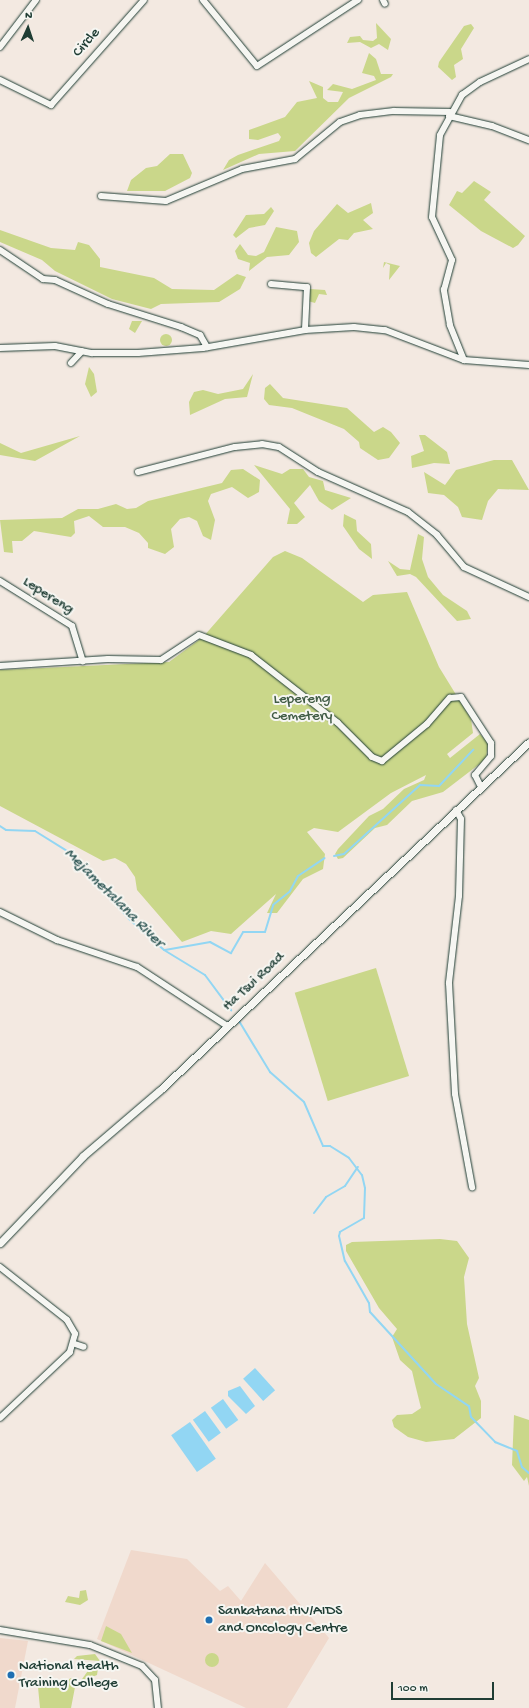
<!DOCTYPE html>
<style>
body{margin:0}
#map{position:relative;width:529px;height:1708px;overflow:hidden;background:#f3e9e1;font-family:"Gochi Hand",sans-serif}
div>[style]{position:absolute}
.built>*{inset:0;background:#f0d9cc}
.green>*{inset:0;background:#cad78a;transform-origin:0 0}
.round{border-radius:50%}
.water>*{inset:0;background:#92d6f3;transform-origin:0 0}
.stream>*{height:2px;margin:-1px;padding:0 1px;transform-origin:1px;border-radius:1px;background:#92d6f3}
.roads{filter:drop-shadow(0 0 1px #1f3d34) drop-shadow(0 0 1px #1f3d34)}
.minor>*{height:6px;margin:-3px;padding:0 3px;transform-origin:3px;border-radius:3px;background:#f6f6f2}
.tertiary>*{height:7px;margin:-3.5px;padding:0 3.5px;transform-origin:3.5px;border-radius:3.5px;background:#f6f6f2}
.dots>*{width:11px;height:11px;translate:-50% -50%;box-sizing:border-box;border:2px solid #f6f6f2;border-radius:50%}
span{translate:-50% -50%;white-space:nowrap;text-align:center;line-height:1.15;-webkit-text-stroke:4px #f6f6f2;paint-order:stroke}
.street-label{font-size:15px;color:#1f3d34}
.park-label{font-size:15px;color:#415c45}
.poi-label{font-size:15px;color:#1f3d34}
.left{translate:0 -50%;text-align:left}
.water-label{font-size:16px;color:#365c5a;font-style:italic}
.north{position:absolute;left:8px;top:8px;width:40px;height:40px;-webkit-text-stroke:3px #f6f6f2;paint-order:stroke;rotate:3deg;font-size:11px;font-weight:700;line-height:16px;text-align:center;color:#1f3d34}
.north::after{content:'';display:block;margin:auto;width:14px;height:18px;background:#1f3d34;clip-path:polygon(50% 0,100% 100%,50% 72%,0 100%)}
.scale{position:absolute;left:391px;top:1682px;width:103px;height:18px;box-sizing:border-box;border:2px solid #1f3d34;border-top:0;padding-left:5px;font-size:12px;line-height:14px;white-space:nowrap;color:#1f3d34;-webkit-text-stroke:3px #f6f6f2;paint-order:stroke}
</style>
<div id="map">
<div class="built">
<i style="clip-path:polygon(131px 1550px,187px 1559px,220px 1591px,228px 1586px,241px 1601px,265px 1563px,329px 1638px,287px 1708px,246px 1708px,97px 1639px)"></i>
<i style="clip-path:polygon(0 1638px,28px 1641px,15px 1708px,0 1708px)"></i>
</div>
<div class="green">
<i style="clip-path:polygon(376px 23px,391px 39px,388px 50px,379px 44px,371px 48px,360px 42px,347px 43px,350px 37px,360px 36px,363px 40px,373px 41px,377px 38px)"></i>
<i style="clip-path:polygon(471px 24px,474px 28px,461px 49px,463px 59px,454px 65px,456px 77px,452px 80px,438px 67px,439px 62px,464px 26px)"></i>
<i style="clip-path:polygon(369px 53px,376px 59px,381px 74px,393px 74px,391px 77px,349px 98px,295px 151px,259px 154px,223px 170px,229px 160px,238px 155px,279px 141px,281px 137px,278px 133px,258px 140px,249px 139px,249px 130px,285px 117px,297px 102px,317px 98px,309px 81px,323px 87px,323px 98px,328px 102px,338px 102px,343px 92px,327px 90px,333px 84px,352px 89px,376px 80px,374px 76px,362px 73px)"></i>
<i style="clip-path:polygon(170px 154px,183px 154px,192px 173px,190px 178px,165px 191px,127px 191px,131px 180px,146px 168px,157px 166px)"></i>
<i style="clip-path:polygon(474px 181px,491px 192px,484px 200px,525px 236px,518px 245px,513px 248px,481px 231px,449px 205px,457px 191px,462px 193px)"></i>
<i style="clip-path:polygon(371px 203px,373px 213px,363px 220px,373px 229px,354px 233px,348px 240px,339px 239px,316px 257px,311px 253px,309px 243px,314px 231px,337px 204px,348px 213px)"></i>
<i style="clip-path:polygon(271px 207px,274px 211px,265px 225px,249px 228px,236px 238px,233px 235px,246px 215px,264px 214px)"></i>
<i style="clip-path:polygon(276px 227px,297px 231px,299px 242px,289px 255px,267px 257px,249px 271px,250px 263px,238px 259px,235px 251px,240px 244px,248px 255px,256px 256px,264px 252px)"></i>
<i style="clip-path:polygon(0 230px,51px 248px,75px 250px,78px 242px,89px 245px,100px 259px,100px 267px,154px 278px,172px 289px,214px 290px,237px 274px,246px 277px,240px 289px,219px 302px,161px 304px,151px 309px,112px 299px,55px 271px,42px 260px,0 242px)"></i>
<i style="clip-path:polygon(384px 262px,400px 266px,389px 280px,390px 265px,386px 263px,383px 268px)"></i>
<i style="clip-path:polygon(310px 289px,325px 290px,327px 295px,319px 294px,315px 303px,308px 301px)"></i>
<i style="clip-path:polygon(132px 321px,142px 321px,135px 333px,129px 329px)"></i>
<i class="round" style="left:160px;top:334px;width:12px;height:12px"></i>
<i style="clip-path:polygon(89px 367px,94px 374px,97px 392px,91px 397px,85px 384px)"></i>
<i style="clip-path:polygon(253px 374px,247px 397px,225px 399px,190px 415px,189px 402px,194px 392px,203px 390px,218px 394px,243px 389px)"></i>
<i style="clip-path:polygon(270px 384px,283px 398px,347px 408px,374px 432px,383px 427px,391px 432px,400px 443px,389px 458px,378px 460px,360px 448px,359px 442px,344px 429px,292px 408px,269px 405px,264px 399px,265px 388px)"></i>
<i style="clip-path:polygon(419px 435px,425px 435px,447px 452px,450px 464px,434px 463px,412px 468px,411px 456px,424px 451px)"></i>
<i style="clip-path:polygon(80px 436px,35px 461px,0 455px,0 443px,21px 453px)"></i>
<i style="clip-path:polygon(494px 460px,512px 460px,529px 490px,498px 489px,488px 501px,482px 520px,462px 517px,458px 507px,444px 495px,428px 493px,424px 472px,445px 485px,456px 470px)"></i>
<i style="clip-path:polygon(254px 465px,282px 474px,290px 469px,303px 469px,309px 477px,323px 481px,325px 490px,351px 498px,332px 510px,319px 501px,310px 485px,294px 503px,305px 517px,297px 524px,287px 524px,290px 509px)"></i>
<i style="clip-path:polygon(243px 469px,260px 480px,259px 492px,248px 498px,232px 487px,211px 494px,208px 501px,215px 520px,211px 540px,203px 536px,197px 521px,189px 517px,180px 519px,171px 529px,174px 547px,165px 554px,148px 548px,148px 543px,139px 533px,125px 527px,103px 527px,89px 516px,74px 521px,75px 533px,71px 537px,34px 531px,22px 541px,12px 541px,13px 553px,4px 552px,0 520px,62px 518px,78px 509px,98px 509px,116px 504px,127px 509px,136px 508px,148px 501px,222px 483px,231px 470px)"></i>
<i style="clip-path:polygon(344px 514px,356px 520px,357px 531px,371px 544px,372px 559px,359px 549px,343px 526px)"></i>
<i style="clip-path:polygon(418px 534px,424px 537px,422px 559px,428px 577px,443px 595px,467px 611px,471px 619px,457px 621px,416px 577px,410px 574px,397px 576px,388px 561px,400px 569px,410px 570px)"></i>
<i style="clip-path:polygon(285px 551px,302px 558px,363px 602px,373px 595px,407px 592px,439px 667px,471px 719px,473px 733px,447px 754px,450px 758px,480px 734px,488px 743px,486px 759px,443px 792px,412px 801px,387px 825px,375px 828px,343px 858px,338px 859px,335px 854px,338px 849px,369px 816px,383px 809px,404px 789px,424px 780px,426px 775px,391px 793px,338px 832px,314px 828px,307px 832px,325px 854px,323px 869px,303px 879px,277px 913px,267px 913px,276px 894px,231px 934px,211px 931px,182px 942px,137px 890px,135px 877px,126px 864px,115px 858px,103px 861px,0 806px,0 670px,169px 662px,203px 637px,273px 557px)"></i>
<i style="left:376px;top:968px;width:113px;height:85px;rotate:73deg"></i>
<i style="clip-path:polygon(440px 1239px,457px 1241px,469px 1258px,464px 1277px,467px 1324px,479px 1378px,475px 1386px,481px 1401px,481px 1418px,454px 1439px,426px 1442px,408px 1437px,394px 1427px,392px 1420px,397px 1415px,412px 1414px,421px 1408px,415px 1384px,412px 1371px,400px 1360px,392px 1337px,397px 1329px,379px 1308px,346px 1251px,346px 1245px,352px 1242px)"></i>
<i style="clip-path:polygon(514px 1415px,529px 1420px,529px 1486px,527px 1477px,524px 1481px,512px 1465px)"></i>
<i style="clip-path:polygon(86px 1590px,88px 1600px,80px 1605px,65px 1602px,68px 1596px,79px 1598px,80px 1591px)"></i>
<i style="clip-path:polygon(106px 1626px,121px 1634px,132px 1653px,101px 1641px)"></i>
<i class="round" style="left:205px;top:1653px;width:14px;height:14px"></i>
<i style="clip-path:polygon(95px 1654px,100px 1661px,74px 1659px,77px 1656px)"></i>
<i style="clip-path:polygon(92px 1665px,98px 1668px,97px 1675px,80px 1682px)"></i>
<i style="clip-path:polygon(71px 1678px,76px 1682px,71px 1708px,40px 1708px,38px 1687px,52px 1681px,57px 1686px)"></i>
</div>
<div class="water">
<i style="left:255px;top:1368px;width:30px;height:16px;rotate:48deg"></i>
<i style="clip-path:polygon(240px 1386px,255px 1406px,246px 1414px,228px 1396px,228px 1391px)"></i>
<i style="left:223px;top:1399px;width:26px;height:15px;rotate:54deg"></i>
<i style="left:205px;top:1411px;width:27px;height:15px;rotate:54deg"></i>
<i style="left:190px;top:1422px;width:45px;height:23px;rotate:55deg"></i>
</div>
<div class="stream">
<i style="left:0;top:826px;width:7px;rotate:34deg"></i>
<i style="left:6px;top:830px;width:29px;rotate:2deg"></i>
<i style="left:35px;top:831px;width:40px;rotate:32deg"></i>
<i style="left:69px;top:852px;width:91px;rotate:48.1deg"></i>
<i style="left:130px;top:920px;width:45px;rotate:41.4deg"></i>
<i style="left:164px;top:950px;width:48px;rotate:31.4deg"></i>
<i style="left:205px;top:975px;width:44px;rotate:53.4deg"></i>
<i style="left:334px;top:856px;width:10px;rotate:-11deg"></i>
<i style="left:344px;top:854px;width:103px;rotate:-42.2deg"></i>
<i style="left:420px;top:785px;width:19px;rotate:3deg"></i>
<i style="left:439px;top:786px;width:50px;rotate:-46.6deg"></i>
<i style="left:165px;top:950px;width:46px;rotate:-10.1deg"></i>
<i style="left:210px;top:942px;width:24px;rotate:28deg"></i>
<i style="left:231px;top:953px;width:24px;rotate:-60deg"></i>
<i style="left:243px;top:932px;width:22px"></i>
<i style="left:265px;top:932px;width:28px;rotate:-73deg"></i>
<i style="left:273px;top:905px;width:22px;rotate:-39deg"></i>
<i style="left:290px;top:891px;width:17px;rotate:-62deg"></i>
<i style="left:298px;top:876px;width:32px;rotate:-34deg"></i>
<i style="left:239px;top:1021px;width:60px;rotate:58.7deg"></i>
<i style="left:270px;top:1072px;width:45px;rotate:41.4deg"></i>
<i style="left:304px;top:1102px;width:48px;rotate:66.6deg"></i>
<i style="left:323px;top:1146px;width:7px"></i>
<i style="left:330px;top:1146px;width:22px;rotate:32deg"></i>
<i style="left:349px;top:1158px;width:21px;rotate:53deg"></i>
<i style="left:362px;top:1175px;width:13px;rotate:77deg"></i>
<i style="left:365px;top:1188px;width:30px;rotate:92deg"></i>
<i style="left:364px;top:1218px;width:28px;rotate:150deg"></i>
<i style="left:340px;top:1232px;width:4px;rotate:104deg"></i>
<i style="left:339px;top:1236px;width:26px;rotate:77deg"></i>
<i style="left:345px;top:1261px;width:48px;rotate:60.3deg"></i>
<i style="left:369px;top:1303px;width:9px;rotate:84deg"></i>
<i style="left:370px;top:1312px;width:98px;rotate:47.5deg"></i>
<i style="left:436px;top:1384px;width:40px;rotate:34deg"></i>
<i style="left:469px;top:1406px;width:11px;rotate:80deg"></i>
<i style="left:471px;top:1417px;width:35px;rotate:46deg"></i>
<i style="left:495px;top:1442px;width:24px;rotate:22deg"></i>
<i style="left:517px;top:1451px;width:17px;rotate:73deg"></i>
<i style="left:522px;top:1467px;width:9px;rotate:41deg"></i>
<i style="left:314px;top:1213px;width:20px;rotate:-53deg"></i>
<i style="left:326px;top:1197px;width:22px;rotate:-30deg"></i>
<i style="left:345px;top:1186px;width:23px;rotate:-56deg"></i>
</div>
<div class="roads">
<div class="minor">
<i style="left:203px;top:0;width:85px;rotate:50.7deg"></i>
<i style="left:257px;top:66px;width:121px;rotate:-33.2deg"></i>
<i style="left:383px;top:0;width:4px;rotate:63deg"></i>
<i style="left:0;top:47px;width:59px;rotate:-52.5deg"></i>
<i style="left:0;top:80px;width:57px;rotate:26.1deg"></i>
<i style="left:51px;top:105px;width:140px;rotate:-48.5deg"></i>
<i style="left:449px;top:116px;width:44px;rotate:13.1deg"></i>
<i style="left:492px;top:126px;width:40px;rotate:21deg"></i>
<i style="left:101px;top:196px;width:65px;rotate:4.4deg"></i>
<i style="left:166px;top:201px;width:82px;rotate:-22.8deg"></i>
<i style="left:242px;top:169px;width:54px;rotate:-10.7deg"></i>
<i style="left:295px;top:159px;width:58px;rotate:-39.4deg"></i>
<i style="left:340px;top:122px;width:21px;rotate:-19deg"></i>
<i style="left:360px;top:115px;width:34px;rotate:-7deg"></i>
<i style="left:394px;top:111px;width:56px;rotate:1deg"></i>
<i style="left:0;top:250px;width:52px;rotate:34deg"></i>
<i style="left:43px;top:279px;width:12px;rotate:5deg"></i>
<i style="left:55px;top:280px;width:58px;rotate:24.4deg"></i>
<i style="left:108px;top:304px;width:77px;rotate:17.5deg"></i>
<i style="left:181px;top:327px;width:21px;rotate:23deg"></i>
<i style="left:200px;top:335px;width:14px;rotate:60deg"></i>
<i style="left:271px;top:284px;width:36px;rotate:5deg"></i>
<i style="left:307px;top:287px;width:43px;rotate:92.7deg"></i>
<i style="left:0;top:348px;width:55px;rotate:-2.1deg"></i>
<i style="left:55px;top:346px;width:38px;rotate:11deg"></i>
<i style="left:92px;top:353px;width:46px"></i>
<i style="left:138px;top:353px;width:65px;rotate:-4.4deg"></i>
<i style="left:203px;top:348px;width:104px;rotate:-10deg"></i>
<i style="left:305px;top:330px;width:49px;rotate:-3.5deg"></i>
<i style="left:354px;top:327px;width:31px;rotate:6deg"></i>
<i style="left:385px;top:330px;width:85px;rotate:20.8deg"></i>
<i style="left:464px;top:360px;width:65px;rotate:4.4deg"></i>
<i style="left:464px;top:360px;width:38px;rotate:-112deg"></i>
<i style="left:450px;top:325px;width:36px;rotate:-100deg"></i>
<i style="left:444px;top:290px;width:31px;rotate:-75deg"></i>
<i style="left:452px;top:260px;width:47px;rotate:-114.9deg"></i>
<i style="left:432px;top:217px;width:82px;rotate:-84.4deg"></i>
<i style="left:440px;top:135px;width:46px;rotate:-61.2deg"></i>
<i style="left:462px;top:95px;width:22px;rotate:-36deg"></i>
<i style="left:480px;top:82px;width:54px;rotate:-25.1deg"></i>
<i style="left:71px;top:363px;width:16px;rotate:-47deg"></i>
<i style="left:138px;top:472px;width:100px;rotate:-14.5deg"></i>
<i style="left:235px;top:447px;width:27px;rotate:-6deg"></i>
<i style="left:262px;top:444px;width:17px;rotate:10deg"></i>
<i style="left:279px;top:447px;width:46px;rotate:32.7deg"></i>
<i style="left:318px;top:472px;width:98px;rotate:24deg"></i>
<i style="left:408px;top:512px;width:37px;rotate:38deg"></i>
<i style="left:437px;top:535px;width:42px;rotate:49.8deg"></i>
<i style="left:464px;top:567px;width:72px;rotate:24.8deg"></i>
<i style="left:0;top:581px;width:85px;rotate:32deg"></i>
<i style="left:72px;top:626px;width:37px;rotate:73deg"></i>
<i style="left:0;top:666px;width:108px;rotate:-3.7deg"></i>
<i style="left:108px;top:659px;width:53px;rotate:1.1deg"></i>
<i style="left:161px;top:660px;width:45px;rotate:-33.3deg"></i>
<i style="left:199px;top:635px;width:56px;rotate:21deg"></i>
<i style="left:251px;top:655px;width:110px;rotate:38deg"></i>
<i style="left:338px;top:723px;width:48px;rotate:45deg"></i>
<i style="left:372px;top:757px;width:11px;rotate:22deg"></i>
<i style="left:382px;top:761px;width:58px;rotate:-39.4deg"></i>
<i style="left:427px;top:724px;width:35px;rotate:-49deg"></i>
<i style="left:450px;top:698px;width:11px;rotate:-5deg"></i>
<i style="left:461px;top:697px;width:55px;rotate:56.9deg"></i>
<i style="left:491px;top:743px;width:13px;rotate:90deg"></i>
<i style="left:491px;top:756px;width:25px;rotate:130deg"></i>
<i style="left:475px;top:775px;width:11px;rotate:63deg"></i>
<i style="left:456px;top:810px;width:10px;rotate:61deg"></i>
<i style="left:461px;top:819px;width:77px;rotate:91.5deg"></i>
<i style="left:459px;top:896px;width:88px;rotate:96.6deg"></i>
<i style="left:449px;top:983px;width:111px;rotate:86.9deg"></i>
<i style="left:455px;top:1094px;width:95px;rotate:79.6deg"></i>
<i style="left:0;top:912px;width:64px;rotate:26.2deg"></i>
<i style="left:57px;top:940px;width:84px;rotate:18.6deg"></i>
<i style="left:137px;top:967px;width:108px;rotate:33.2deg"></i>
<i style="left:0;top:1267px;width:85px;rotate:38.3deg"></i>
<i style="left:67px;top:1320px;width:16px;rotate:60deg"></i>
<i style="left:75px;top:1334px;width:19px;rotate:106deg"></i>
<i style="left:70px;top:1352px;width:96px;rotate:136.7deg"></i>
<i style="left:75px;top:1344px;width:9px;rotate:18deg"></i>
<i style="left:0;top:1630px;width:91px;rotate:9.5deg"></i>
<i style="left:90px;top:1645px;width:56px;rotate:22deg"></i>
<i style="left:142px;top:1666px;width:19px;rotate:47deg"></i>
<i style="left:155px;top:1680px;width:28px;rotate:84deg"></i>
</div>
<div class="tertiary">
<i style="left:0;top:1243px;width:120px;rotate:-46.3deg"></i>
<i style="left:83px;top:1156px;width:101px;rotate:-40.6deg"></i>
<i style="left:160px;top:1090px;width:507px;rotate:-43.32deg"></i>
</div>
</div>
<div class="dots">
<i style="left:209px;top:1620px;background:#1f6fb2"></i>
<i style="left:11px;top:1675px;background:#1f6fb2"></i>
</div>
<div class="street-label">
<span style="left:87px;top:43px;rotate:-49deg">Circle</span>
<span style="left:48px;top:596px;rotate:33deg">Lepereng</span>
<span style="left:254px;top:982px;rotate:-43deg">Ha Tsui Road</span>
</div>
<div class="park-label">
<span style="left:302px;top:708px">Lepereng<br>Cemetery</span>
</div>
<div class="poi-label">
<span class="left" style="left:218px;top:1620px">Sankatana HIV/AIDS<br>and Oncology Centre</span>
<span class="left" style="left:19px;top:1675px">National Health<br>Training College</span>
</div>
<div class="water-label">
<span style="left:113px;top:899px;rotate:45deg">Mejametalana River</span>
</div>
<div class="north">N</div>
<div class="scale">100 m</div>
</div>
